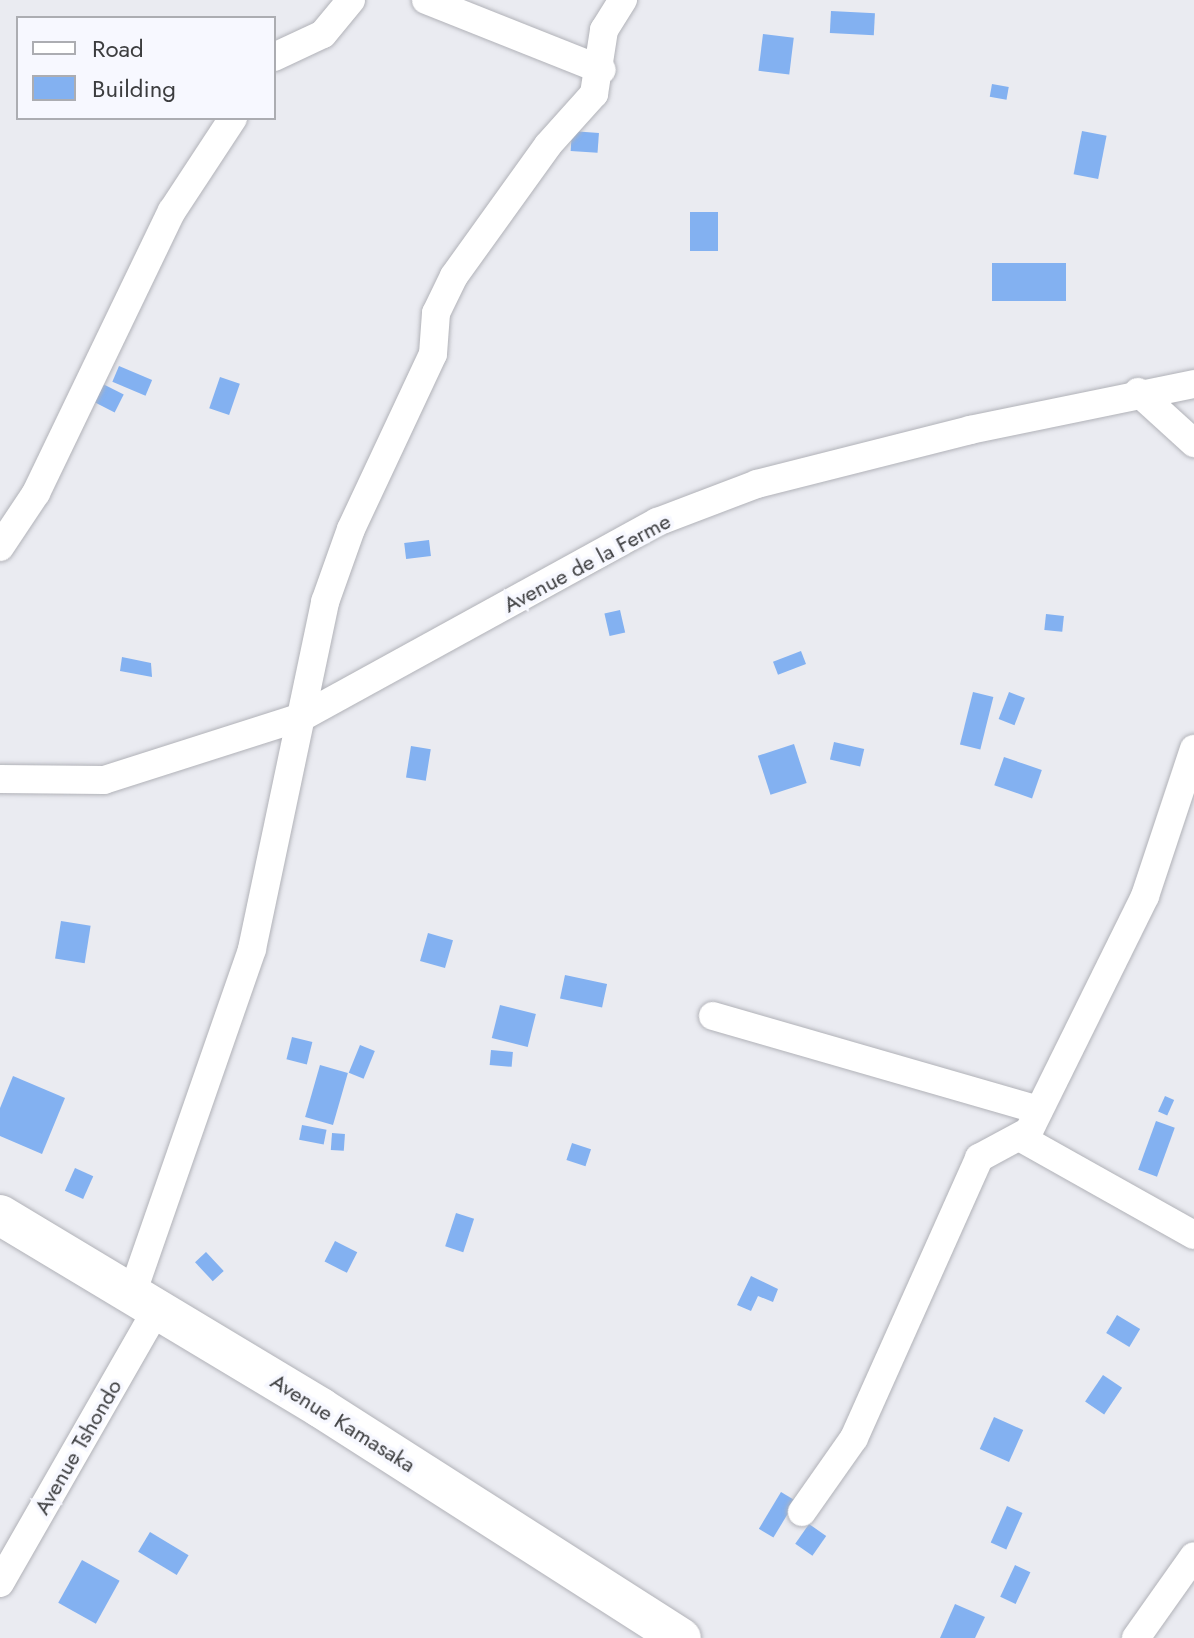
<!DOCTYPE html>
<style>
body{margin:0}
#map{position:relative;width:1194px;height:1638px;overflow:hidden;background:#eaebf1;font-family:Jost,sans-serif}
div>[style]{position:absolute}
.building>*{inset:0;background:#83b1f1;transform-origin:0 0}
.roads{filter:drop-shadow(0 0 2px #b1b2b8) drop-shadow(0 0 2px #b1b2b8)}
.street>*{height:28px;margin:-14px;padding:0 14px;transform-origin:14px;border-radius:14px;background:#fff}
.secondary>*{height:40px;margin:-20px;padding:0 20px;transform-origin:20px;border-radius:20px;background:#fff}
span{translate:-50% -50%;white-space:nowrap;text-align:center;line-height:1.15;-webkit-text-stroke:7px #f7f8ff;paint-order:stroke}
.street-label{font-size:22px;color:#3c3d3f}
.legend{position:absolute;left:16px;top:16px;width:260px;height:104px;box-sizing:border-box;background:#f7f8ff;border:2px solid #acadb2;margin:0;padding:10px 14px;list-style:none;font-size:24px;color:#3c3d3f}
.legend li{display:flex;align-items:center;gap:16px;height:40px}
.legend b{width:40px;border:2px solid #acadb2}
</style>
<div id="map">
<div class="building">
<i style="left:831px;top:11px;width:44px;height:22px;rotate:3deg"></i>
<i style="left:763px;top:34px;width:31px;height:37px;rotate:7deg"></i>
<i style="left:992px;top:84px;width:17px;height:13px;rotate:10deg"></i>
<i style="left:572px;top:131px;width:27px;height:20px;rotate:4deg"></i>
<i style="left:1082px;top:131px;width:25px;height:44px;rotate:11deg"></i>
<i style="left:690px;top:212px;width:28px;height:39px"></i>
<i style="left:1066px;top:263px;width:38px;height:74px;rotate:90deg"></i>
<i style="left:119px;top:366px;width:36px;height:17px;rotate:23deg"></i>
<i style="left:220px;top:377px;width:21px;height:33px;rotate:19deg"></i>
<i style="left:97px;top:381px;width:30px;height:20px;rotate:27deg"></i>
<i style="left:429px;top:540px;width:16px;height:25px;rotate:83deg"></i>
<i style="left:620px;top:610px;width:23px;height:16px;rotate:77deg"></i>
<i style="left:1046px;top:614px;width:18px;height:16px;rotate:6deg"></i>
<i style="left:801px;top:651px;width:14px;height:30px;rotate:69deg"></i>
<i style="clip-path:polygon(122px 657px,151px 663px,152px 677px,120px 671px)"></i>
<i style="left:973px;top:692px;width:21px;height:54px;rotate:14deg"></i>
<i style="left:1009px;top:692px;width:17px;height:29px;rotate:21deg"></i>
<i style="left:834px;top:742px;width:31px;height:18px;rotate:13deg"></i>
<i style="left:794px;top:744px;width:41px;height:38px;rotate:72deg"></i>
<i style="left:411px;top:746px;width:20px;height:32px;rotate:9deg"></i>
<i style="left:1004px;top:757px;width:40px;height:30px;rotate:19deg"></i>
<i style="left:61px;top:921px;width:30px;height:38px;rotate:9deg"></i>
<i style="left:428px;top:933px;width:26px;height:29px;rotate:16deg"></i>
<i style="left:565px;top:975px;width:43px;height:24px;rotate:12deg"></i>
<i style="left:500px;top:1005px;width:37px;height:34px;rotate:14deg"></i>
<i style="left:292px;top:1037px;width:21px;height:23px;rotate:14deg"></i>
<i style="left:360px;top:1045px;width:16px;height:30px;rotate:22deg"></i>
<i style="left:491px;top:1050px;width:22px;height:15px;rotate:5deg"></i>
<i style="left:320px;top:1065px;width:29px;height:54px;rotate:16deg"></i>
<i style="clip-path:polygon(13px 1076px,65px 1098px,42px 1154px,0 1136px,0 1108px)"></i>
<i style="left:1165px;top:1096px;width:10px;height:17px;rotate:24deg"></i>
<i style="left:1156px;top:1121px;width:20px;height:52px;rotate:20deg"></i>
<i style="left:302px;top:1125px;width:25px;height:15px;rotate:11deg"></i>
<i style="left:332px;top:1133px;width:13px;height:17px;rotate:4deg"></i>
<i style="left:572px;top:1143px;width:20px;height:18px;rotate:18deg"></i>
<i style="left:75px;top:1168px;width:20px;height:25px;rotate:24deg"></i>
<i style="left:456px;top:1213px;width:19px;height:35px;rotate:18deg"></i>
<i style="left:335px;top:1241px;width:25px;height:23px;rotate:27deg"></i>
<i style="left:206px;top:1252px;width:26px;height:15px;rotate:47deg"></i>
<i style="clip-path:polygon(751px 1276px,778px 1289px,773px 1302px,758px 1296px,751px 1311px,737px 1305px)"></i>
<i style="left:1117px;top:1315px;width:27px;height:21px;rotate:31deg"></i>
<i style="left:1103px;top:1375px;width:23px;height:32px;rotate:34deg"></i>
<i style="left:994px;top:1417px;width:32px;height:35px;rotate:24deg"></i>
<i style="left:781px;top:1492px;width:17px;height:43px;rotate:31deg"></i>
<i style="left:1007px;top:1506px;width:17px;height:40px;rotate:24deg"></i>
<i style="left:809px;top:1524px;width:21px;height:24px;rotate:35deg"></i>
<i style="left:150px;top:1532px;width:45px;height:23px;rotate:31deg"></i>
<i style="left:82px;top:1560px;width:43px;height:49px;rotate:29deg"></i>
<i style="left:1015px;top:1565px;width:17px;height:35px;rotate:25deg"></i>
<i style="clip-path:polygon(955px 1604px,985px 1617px,975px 1638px,940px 1638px)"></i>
</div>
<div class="roads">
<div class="street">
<i style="left:426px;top:0;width:189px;rotate:21.7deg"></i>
<i style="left:274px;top:57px;width:54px;rotate:-25.1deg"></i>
<i style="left:323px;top:34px;width:44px;rotate:-50.5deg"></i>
<i style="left:1138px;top:392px;width:76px;rotate:42.3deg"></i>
<i style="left:0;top:547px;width:65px;rotate:-56.3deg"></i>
<i style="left:36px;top:493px;width:313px;rotate:-64.3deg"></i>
<i style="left:172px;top:211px;width:111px;rotate:-56.7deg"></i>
<i style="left:0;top:779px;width:104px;rotate:0.6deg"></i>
<i style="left:104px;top:780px;width:208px;rotate:-17.7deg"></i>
<i style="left:302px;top:717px;width:405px;rotate:-28.8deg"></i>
<i style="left:657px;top:522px;width:107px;rotate:-20.8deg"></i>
<i style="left:757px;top:484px;width:220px;rotate:-14.2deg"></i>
<i style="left:970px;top:430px;width:229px;rotate:-11.6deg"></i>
<i style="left:713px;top:1016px;width:339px;rotate:16.1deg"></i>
<i style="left:1021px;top:1138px;width:198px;rotate:29.3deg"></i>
<i style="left:131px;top:1297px;width:368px;rotate:-70.8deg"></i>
<i style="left:252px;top:949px;width:355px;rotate:-78.1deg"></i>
<i style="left:325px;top:602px;width:77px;rotate:-70.4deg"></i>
<i style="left:351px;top:529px;width:193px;rotate:-64.9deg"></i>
<i style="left:433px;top:354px;width:41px;rotate:-85.8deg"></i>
<i style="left:436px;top:313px;width:41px;rotate:-64.1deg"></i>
<i style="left:454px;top:276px;width:161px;rotate:-54.3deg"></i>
<i style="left:548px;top:145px;width:69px;rotate:-48deg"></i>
<i style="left:594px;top:94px;width:65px;rotate:-81.1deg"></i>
<i style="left:604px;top:30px;width:36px;rotate:-58deg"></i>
<i style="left:802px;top:1512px;width:90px;rotate:-54.9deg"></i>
<i style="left:854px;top:1438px;width:307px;rotate:-65.9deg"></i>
<i style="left:979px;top:1158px;width:57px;rotate:-28.4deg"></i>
<i style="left:1029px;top:1131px;width:262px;rotate:-63.7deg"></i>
<i style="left:1145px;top:896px;width:155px;rotate:-71.6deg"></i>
<i style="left:0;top:1583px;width:314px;rotate:-60.2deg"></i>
<i style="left:1136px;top:1638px;width:100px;rotate:-54.7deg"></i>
</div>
<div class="secondary">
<i style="left:0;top:1215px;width:375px;rotate:31deg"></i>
<i style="left:321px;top:1408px;width:427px;rotate:32.6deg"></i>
</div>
</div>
<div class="street-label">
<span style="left:587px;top:563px;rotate:-28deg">Avenue de la Ferme</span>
<span style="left:343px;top:1423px;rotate:32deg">Avenue Kamasaka</span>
<span style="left:78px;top:1447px;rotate:-60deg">Avenue Tshondo</span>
</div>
<ul class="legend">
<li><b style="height:10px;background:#fff"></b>Road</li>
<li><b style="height:22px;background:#83b1f1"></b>Building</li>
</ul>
</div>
